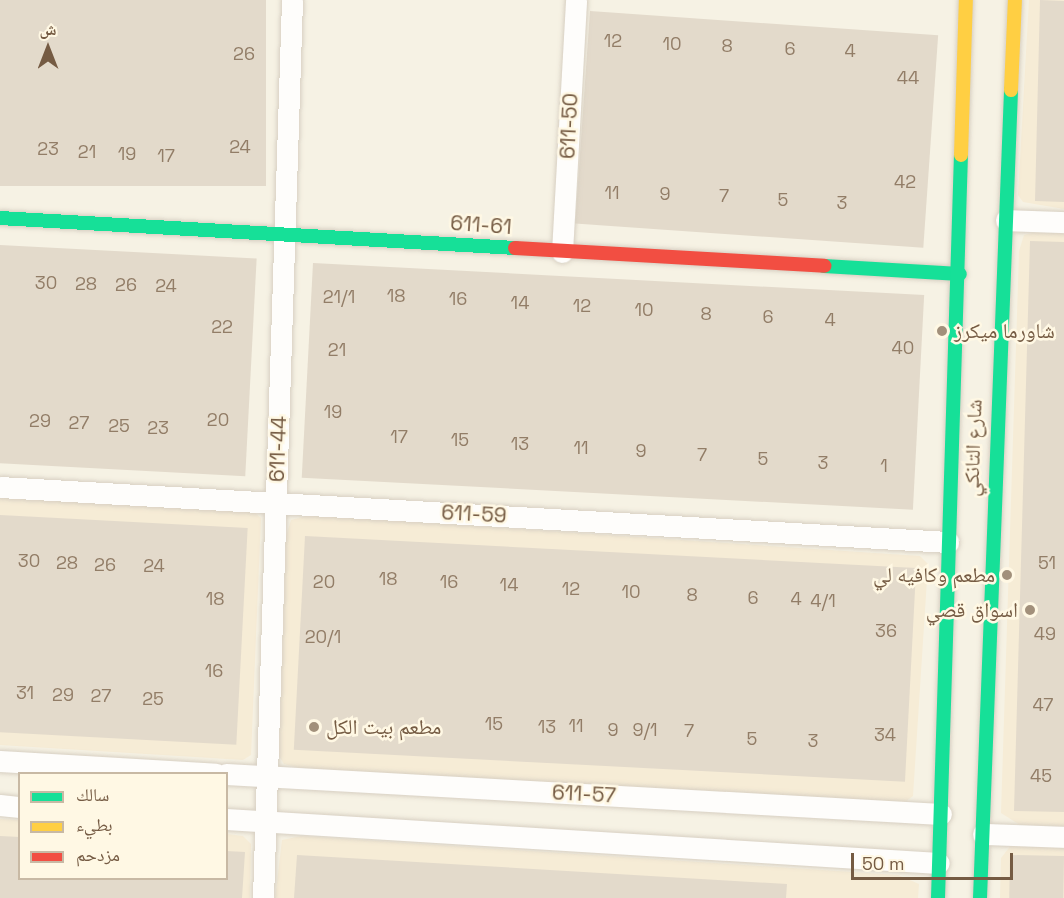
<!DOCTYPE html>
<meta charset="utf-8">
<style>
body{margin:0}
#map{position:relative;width:1064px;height:898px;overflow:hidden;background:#f6f2e4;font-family:"Space Grotesk","Noto Naskh Arabic",sans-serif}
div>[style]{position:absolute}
.residential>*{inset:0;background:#f6ecd6}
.building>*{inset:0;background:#e3dacb;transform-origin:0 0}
.roads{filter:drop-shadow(0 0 2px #d7cfc2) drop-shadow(0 0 2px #d7cfc2)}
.street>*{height:21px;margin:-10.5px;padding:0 10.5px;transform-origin:10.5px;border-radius:10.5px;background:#fefdfb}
.fast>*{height:14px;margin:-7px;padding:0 7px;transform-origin:7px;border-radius:7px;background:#16e098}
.slow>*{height:14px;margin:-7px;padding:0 7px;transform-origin:7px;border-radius:7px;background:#ffcf43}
.jam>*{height:14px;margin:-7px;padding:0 7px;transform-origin:7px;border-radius:7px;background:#f24e42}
.dots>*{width:16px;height:16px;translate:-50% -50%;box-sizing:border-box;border:3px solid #fff8e4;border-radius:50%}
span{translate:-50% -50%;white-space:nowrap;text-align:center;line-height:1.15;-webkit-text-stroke:5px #fff8e4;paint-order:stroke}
.number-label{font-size:18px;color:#927d67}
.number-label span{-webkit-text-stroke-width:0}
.street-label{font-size:21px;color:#755b43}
.poi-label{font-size:21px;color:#755b43}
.left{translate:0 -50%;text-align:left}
.right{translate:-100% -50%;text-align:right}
.legend{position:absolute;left:18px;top:772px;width:210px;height:108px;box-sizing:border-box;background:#fff8e4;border:2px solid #c8b9a4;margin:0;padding:8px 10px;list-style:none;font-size:18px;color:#755b43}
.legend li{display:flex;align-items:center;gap:12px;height:30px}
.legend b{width:30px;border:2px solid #c8b9a4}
.north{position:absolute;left:18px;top:18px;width:60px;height:60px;-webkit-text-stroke:4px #fff8e4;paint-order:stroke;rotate:0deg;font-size:16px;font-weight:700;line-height:24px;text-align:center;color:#755b43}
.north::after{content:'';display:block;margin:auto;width:21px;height:27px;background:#755b43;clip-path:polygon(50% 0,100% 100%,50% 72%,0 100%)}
.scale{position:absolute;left:851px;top:853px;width:162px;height:27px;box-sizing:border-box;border:3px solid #755b43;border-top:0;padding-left:8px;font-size:18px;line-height:21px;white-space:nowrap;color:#755b43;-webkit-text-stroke:4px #fff8e4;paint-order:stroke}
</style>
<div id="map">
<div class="residential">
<i style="clip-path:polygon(1029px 0,1064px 0,1064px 209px,1023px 202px,1018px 195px)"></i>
<i style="clip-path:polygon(1043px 230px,1064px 231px,1064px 826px,1020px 825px,1001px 813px,1019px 251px,1024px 235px)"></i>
<i style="clip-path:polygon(0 495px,252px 510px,261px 518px,251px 755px,243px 760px,0 745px)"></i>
<i style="clip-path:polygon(310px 515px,920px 556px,928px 564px,913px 796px,905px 802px,304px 769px,284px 764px,279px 756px,286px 536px,291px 520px)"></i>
<i style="clip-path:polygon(0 819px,19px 820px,20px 878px,226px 878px,227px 834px,243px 836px,251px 844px,250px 898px,0 898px)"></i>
<i style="clip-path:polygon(301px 836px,898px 875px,919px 884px,918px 898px,275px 898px,282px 840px)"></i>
<i style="clip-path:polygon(1012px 844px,1064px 845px,1064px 898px,1000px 898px,1001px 858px)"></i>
</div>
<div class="building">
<i style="left:0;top:0;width:266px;height:186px"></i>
<i style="clip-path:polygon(1040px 0,1064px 1px,1064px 202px,1035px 201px)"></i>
<i style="left:590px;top:11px;width:349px;height:213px;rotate:4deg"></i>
<i style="clip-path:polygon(1030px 241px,1064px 242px,1064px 812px,1014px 811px)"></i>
<i style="left:0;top:245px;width:257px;height:218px;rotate:3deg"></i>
<i style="left:313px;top:263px;width:612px;height:215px;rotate:3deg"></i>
<i style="left:0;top:515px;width:248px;height:217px;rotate:3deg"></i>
<i style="left:305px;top:536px;width:612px;height:214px;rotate:3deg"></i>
<i style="clip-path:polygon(0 836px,20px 837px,20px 879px,226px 879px,226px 851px,245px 852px,242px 898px,0 898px)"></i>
<i style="clip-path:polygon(297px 855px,787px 884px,786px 898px,294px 898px)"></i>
<i style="left:1010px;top:855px;width:54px;height:43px;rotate:1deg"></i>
</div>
<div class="roads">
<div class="street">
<i style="left:1006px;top:220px;width:58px;rotate:2deg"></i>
<i style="left:562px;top:252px;width:252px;rotate:-86.8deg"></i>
<i style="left:0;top:487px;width:950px;rotate:3.32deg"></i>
<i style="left:0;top:761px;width:216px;rotate:3.4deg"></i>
<i style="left:226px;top:774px;width:716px;rotate:3.2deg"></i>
<i style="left:0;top:805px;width:20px;rotate:6deg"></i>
<i style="left:226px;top:819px;width:714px;rotate:3.53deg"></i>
<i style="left:983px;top:834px;width:81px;rotate:2.1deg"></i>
<i style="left:263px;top:898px;width:898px;rotate:-88.15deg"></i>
</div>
<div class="fast">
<i style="left:0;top:218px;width:516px;rotate:3.33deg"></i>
<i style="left:824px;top:266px;width:136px;rotate:3.4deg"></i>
<i style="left:938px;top:898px;width:743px;rotate:-88.23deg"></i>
<i style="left:980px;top:898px;width:809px;rotate:-87.8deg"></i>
</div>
<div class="slow">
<i style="left:1011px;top:90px;width:90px;rotate:-87.5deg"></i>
<i style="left:961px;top:155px;width:155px;rotate:-88.2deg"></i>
</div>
<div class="jam">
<i style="left:515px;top:248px;width:310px;rotate:3.3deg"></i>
</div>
</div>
<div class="dots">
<i style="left:942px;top:331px;background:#a2907b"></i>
<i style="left:1007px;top:575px;background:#a2907b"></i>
<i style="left:1030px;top:610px;background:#a2907b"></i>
<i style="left:314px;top:727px;background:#a2907b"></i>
</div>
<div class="number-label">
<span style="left:613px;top:41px">12</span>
<span style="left:672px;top:44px">10</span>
<span style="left:727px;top:46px">8</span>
<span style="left:790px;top:49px">6</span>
<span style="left:850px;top:51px">4</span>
<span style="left:244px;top:54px">26</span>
<span style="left:908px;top:78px">44</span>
<span style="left:240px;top:147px">24</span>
<span style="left:48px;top:149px">23</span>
<span style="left:87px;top:152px">21</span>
<span style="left:127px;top:154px">19</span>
<span style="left:166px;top:156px">17</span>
<span style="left:905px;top:182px">42</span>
<span style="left:612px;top:193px">11</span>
<span style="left:665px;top:194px">9</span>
<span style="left:724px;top:196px">7</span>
<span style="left:783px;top:200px">5</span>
<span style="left:842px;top:203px">3</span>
<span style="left:46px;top:283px">30</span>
<span style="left:86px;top:284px">28</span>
<span style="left:126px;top:285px">26</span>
<span style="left:166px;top:286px">24</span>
<span style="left:396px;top:296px">18</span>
<span style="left:339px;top:297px">21/1</span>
<span style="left:458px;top:299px">16</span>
<span style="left:520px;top:303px">14</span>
<span style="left:582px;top:306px">12</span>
<span style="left:644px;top:310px">10</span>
<span style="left:706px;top:314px">8</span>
<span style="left:768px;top:317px">6</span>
<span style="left:830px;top:320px">4</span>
<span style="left:222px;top:327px">22</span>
<span style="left:903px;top:348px">40</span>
<span style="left:337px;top:350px">21</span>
<span style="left:333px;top:412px">19</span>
<span style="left:218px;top:420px">20</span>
<span style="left:40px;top:421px">29</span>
<span style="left:79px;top:423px">27</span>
<span style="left:119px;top:426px">25</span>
<span style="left:158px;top:428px">23</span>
<span style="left:399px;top:437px">17</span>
<span style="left:460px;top:440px">15</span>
<span style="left:520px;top:444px">13</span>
<span style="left:581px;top:448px">11</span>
<span style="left:641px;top:451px">9</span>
<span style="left:702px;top:455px">7</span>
<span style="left:763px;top:459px">5</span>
<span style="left:823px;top:463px">3</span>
<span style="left:884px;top:466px">1</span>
<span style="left:29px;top:561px">30</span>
<span style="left:67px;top:563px">28</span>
<span style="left:1047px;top:563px">51</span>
<span style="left:105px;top:565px">26</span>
<span style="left:154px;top:566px">24</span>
<span style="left:388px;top:579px">18</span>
<span style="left:324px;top:582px">20</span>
<span style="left:449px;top:582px">16</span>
<span style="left:509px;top:585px">14</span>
<span style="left:571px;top:589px">12</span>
<span style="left:631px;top:592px">10</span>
<span style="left:692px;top:595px">8</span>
<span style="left:753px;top:598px">6</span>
<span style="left:215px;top:599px">18</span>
<span style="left:796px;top:599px">4</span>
<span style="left:823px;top:601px">4/1</span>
<span style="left:886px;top:631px">36</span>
<span style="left:1045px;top:634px">49</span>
<span style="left:323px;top:637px">20/1</span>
<span style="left:214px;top:671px">16</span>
<span style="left:25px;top:693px">31</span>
<span style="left:63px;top:695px">29</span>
<span style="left:101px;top:696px">27</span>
<span style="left:153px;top:699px">25</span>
<span style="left:1043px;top:705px">47</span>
<span style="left:494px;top:724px">15</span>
<span style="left:576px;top:726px">11</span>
<span style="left:547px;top:727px">13</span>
<span style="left:613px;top:730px">9</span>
<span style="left:645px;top:730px">9/1</span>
<span style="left:689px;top:731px">7</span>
<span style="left:885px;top:735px">34</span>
<span style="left:752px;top:739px">5</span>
<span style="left:813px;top:741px">3</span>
<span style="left:1041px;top:776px">45</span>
</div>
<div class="street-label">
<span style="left:569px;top:126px;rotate:-87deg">611-50</span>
<span style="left:481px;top:225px;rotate:4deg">611-61</span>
<span style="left:973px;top:448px;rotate:-88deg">شارع التانكي</span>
<span style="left:278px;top:449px;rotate:-88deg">611-44</span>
<span style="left:474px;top:514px;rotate:3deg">611-59</span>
<span style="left:584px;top:794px;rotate:3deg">611-57</span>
</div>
<div class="poi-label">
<span class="left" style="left:954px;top:331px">شاورما ميكرز</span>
<span class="right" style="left:995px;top:575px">مطعم وكافيه لي</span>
<span class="right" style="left:1018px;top:610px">اسواق قصي</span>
<span class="left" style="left:326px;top:727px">مطعم بيت الكل</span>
</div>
<ul class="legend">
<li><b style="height:8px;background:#16e098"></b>سالك</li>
<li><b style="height:8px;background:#ffcf43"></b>بطيء</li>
<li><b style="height:8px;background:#f24e42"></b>مزدحم</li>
</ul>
<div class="north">ش</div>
<div class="scale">50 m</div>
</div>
